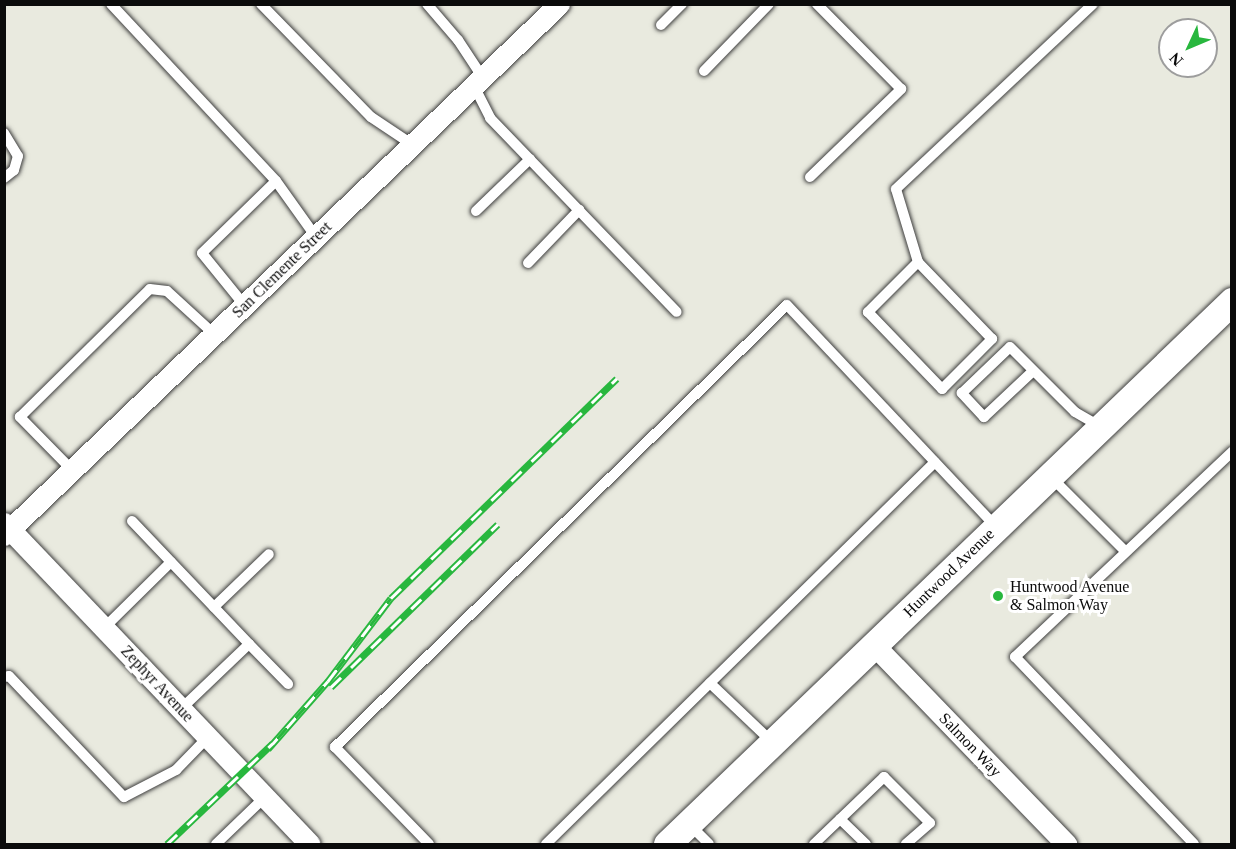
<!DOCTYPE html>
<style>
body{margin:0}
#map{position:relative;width:1236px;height:849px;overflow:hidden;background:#eafefe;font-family:"Times New Roman",serif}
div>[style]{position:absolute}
.industrial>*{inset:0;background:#e9eadf}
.roads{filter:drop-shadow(0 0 2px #3e3e3e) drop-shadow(0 0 2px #3e3e3e)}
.service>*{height:10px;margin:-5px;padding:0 5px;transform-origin:5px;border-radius:5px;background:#fff}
.minor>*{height:21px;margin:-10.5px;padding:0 10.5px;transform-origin:10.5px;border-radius:10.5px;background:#fff}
.tertiary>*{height:27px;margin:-13.5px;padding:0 13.5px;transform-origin:13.5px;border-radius:13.5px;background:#fff}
.rail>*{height:7px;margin-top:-3.5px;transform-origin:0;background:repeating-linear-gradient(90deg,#fff 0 14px,#28b73e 0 28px);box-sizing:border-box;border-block:2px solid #28b73e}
.dots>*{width:16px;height:16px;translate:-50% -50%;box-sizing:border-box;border:3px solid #fff;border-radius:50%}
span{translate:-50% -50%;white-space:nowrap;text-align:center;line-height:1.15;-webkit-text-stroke:6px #fff;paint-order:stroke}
.street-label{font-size:16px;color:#0b0b0b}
.poi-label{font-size:16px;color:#0b0b0b}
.left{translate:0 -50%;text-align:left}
.frame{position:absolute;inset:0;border:6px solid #0b0b0b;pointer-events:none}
.north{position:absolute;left:1158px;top:18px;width:60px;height:60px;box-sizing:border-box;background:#fff;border:2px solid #9d9d9d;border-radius:50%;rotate:226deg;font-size:16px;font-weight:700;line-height:24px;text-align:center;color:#0b0b0b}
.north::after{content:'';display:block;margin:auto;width:21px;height:27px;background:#28b73e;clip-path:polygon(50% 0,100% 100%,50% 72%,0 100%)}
</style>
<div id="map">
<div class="industrial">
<i style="clip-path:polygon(evenodd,5px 5px,1231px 5px,1231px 844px,5px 844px,5px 5px,1170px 30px,1206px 30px,1206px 66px,1170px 66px,1170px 30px)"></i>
</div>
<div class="roads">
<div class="service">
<i style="left:111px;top:4px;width:242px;rotate:47deg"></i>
<i style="left:261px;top:4px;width:158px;rotate:45.8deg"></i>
<i style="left:371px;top:117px;width:50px;rotate:33.7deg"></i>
<i style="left:427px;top:4px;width:48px;rotate:49.3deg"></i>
<i style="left:458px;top:40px;width:45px;rotate:56.7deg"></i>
<i style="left:661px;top:25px;width:30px;rotate:-45deg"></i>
<i style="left:704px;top:71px;width:93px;rotate:-45.9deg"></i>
<i style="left:474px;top:86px;width:36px;rotate:63deg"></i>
<i style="left:490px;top:118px;width:269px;rotate:46.1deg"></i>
<i style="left:4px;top:133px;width:27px;rotate:59deg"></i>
<i style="left:18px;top:156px;width:15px;rotate:106deg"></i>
<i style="left:14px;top:170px;width:13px;rotate:141deg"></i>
<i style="left:810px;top:177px;width:127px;rotate:-44deg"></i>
<i style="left:901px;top:89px;width:120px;rotate:-134.7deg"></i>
<i style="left:476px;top:211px;width:75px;rotate:-43.9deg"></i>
<i style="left:918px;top:262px;width:71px;rotate:135deg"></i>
<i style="left:868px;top:312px;width:107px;rotate:46.1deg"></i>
<i style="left:942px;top:389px;width:71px;rotate:-45deg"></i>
<i style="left:992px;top:339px;width:107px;rotate:-133.9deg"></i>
<i style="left:918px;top:262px;width:76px;rotate:-106.8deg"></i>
<i style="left:896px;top:189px;width:270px;rotate:-43.2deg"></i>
<i style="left:528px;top:263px;width:74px;rotate:-46.1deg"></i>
<i style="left:245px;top:306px;width:68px;rotate:-129.1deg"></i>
<i style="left:202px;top:253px;width:103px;rotate:-44.2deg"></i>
<i style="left:276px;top:181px;width:69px;rotate:54.5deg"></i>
<i style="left:1032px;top:372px;width:66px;rotate:136.8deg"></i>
<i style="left:984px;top:417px;width:33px;rotate:-133deg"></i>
<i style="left:962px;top:393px;width:66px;rotate:-43.8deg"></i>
<i style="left:1010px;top:347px;width:92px;rotate:45deg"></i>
<i style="left:1075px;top:412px;width:30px;rotate:30deg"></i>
<i style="left:73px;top:471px;width:76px;rotate:-134.5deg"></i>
<i style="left:20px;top:417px;width:182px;rotate:-44.6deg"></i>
<i style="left:150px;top:289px;width:17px;rotate:7deg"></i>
<i style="left:167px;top:291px;width:65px;rotate:42.5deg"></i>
<i style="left:1050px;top:476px;width:107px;rotate:45deg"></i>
<i style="left:132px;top:521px;width:170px;rotate:46.4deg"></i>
<i style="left:249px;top:644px;width:94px;rotate:136.3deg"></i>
<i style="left:214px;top:607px;width:76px;rotate:-43.9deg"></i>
<i style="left:104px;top:628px;width:94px;rotate:-44.6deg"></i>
<i style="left:249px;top:644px;width:56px;rotate:45.7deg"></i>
<i style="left:4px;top:677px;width:5px;rotate:-11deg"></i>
<i style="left:9px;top:676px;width:167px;rotate:46.5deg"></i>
<i style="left:124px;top:797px;width:59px;rotate:-27.4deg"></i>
<i style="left:176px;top:770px;width:46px;rotate:-45.9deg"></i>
<i style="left:710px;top:683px;width:87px;rotate:43.6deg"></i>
<i style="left:840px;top:819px;width:36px;rotate:44deg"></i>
<i style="left:689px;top:824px;width:28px;rotate:45deg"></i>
<i style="left:216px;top:844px;width:68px;rotate:-43.8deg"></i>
<i style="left:429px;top:844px;width:135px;rotate:-134.1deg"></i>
<i style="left:335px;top:747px;width:632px;rotate:-44.36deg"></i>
<i style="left:787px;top:305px;width:305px;rotate:46.7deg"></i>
<i style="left:546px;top:844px;width:545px;rotate:-44.48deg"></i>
<i style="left:814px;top:844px;width:97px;rotate:-43.7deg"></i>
<i style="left:884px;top:777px;width:65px;rotate:45deg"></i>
<i style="left:930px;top:823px;width:32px;rotate:139deg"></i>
<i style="left:1194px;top:844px;width:259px;rotate:-133.7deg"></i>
<i style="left:1015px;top:657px;width:299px;rotate:-43.4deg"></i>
</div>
<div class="minor">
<i style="left:4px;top:523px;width:443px;rotate:46.4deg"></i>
<i style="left:4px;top:535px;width:768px;rotate:-43.73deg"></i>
<i style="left:874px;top:645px;width:277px;rotate:46deg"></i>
</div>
<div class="tertiary">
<i style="left:667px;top:844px;width:784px;rotate:-43.86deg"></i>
</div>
</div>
<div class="rail">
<i style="left:331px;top:687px;width:233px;rotate:-44.3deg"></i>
<i style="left:268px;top:749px;width:91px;rotate:-48.6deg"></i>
<i style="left:328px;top:681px;width:104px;rotate:-52.8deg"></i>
<i style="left:391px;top:598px;width:315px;rotate:-44.2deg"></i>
<i style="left:167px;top:844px;width:146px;rotate:-43.6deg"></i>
</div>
<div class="dots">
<i style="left:998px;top:596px;background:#28b73e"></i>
</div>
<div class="street-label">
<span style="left:282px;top:270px;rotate:-44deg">San Clemente Street</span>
<span style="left:949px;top:573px;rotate:-44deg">Huntwood Avenue</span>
<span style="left:157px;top:684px;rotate:47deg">Zephyr Avenue</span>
<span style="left:970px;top:745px;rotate:46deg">Salmon Way</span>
</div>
<div class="poi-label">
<span class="left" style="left:1010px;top:596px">Huntwood Avenue<br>&amp; Salmon Way</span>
</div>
<div class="frame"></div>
<div class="north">N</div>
</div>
